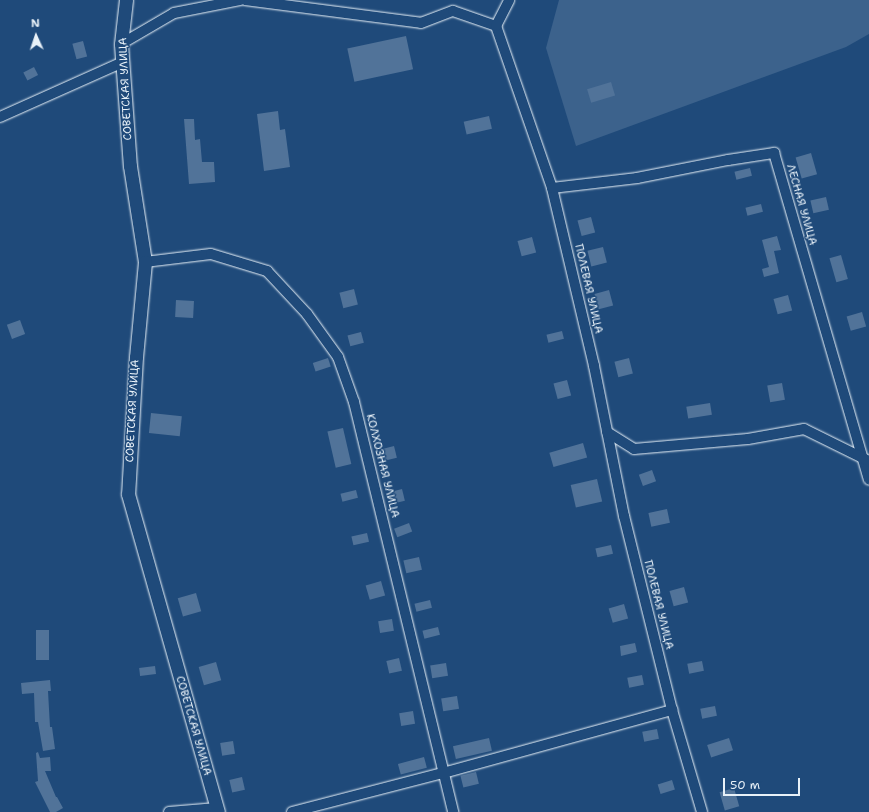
<!DOCTYPE html>
<meta charset="utf-8">
<style>
body{margin:0}
#map{position:relative;width:869px;height:812px;overflow:hidden;background:#1f4a7a;font-family:"Shantell Sans",sans-serif}
div>[style]{position:absolute}
.green>*{inset:0;background:#3c628c}
.building>*{inset:0;background:#517399;transform-origin:0 0}
.roads{filter:drop-shadow(0 0 1px #e8f1f8) drop-shadow(0 0 1px #e8f1f8)}
.minor>*{height:10px;margin:-5px;padding:0 5px;transform-origin:5px;border-radius:5px;background:#1f4a7a}
.tertiary>*{height:13px;margin:-6.5px;padding:0 6.5px;transform-origin:6.5px;border-radius:6.5px;background:#1f4a7a}
span{translate:-50% -50%;white-space:nowrap;text-align:center;line-height:1.15;-webkit-text-stroke:3px #1f4a7a;paint-order:stroke}
.street-label{font-size:11px;color:#e8f1f8}
.north{position:absolute;left:16px;top:16px;width:40px;height:40px;-webkit-text-stroke:3px #1f4a7a;paint-order:stroke;rotate:357deg;font-size:11px;font-weight:700;line-height:16px;text-align:center;color:#e8f1f8}
.north::after{content:'';display:block;margin:auto;width:14px;height:18px;background:#e8f1f8;clip-path:polygon(50% 0,100% 100%,50% 72%,0 100%)}
.scale{position:absolute;left:723px;top:778px;width:77px;height:18px;box-sizing:border-box;border:2px solid #e8f1f8;border-top:0;padding-left:5px;font-size:12px;line-height:14px;white-space:nowrap;color:#e8f1f8;-webkit-text-stroke:3px #1f4a7a;paint-order:stroke}
</style>
<div id="map">
<div class="green">
<i style="clip-path:polygon(559px 0,869px 0,869px 34px,846px 47px,576px 146px,546px 48px)"></i>
</div>
<div class="building">
<i style="left:406px;top:36px;width:34px;height:60px;rotate:78deg"></i>
<i style="left:83px;top:41px;width:16px;height:11px;rotate:75deg"></i>
<i style="left:34px;top:67px;width:9px;height:12px;rotate:63deg"></i>
<i style="left:611px;top:82px;width:14px;height:25px;rotate:73deg"></i>
<i style="clip-path:polygon(278px 111px,280px 130px,285px 129px,290px 167px,264px 171px,257px 114px)"></i>
<i style="left:489px;top:116px;width:13px;height:26px;rotate:77deg"></i>
<i style="clip-path:polygon(184px 119px,194px 119px,195px 140px,200px 139px,202px 162px,214px 162px,215px 182px,189px 184px)"></i>
<i style="left:811px;top:153px;width:22px;height:16px;rotate:74deg"></i>
<i style="left:750px;top:168px;width:8px;height:16px;rotate:76deg"></i>
<i style="left:826px;top:197px;width:13px;height:16px;rotate:77deg"></i>
<i style="left:761px;top:204px;width:8px;height:16px;rotate:76deg"></i>
<i style="left:591px;top:217px;width:16px;height:14px;rotate:75deg"></i>
<i style="clip-path:polygon(777px 236px,781px 250px,774px 251px,779px 273px,764px 277px,762px 269px,769px 267px,762px 240px)"></i>
<i style="left:532px;top:237px;width:16px;height:15px;rotate:75deg"></i>
<i style="left:603px;top:247px;width:16px;height:16px;rotate:76deg"></i>
<i style="left:841px;top:255px;width:25px;height:12px;rotate:74deg"></i>
<i style="left:354px;top:289px;width:16px;height:15px;rotate:76deg"></i>
<i style="left:609px;top:290px;width:16px;height:15px;rotate:75deg"></i>
<i style="left:788px;top:295px;width:16px;height:15px;rotate:75deg"></i>
<i style="left:176px;top:300px;width:18px;height:17px;rotate:3deg"></i>
<i style="left:862px;top:312px;width:15px;height:16px;rotate:74deg"></i>
<i style="left:20px;top:320px;width:15px;height:14px;rotate:70deg"></i>
<i style="left:562px;top:331px;width:8px;height:16px;rotate:76deg"></i>
<i style="left:361px;top:332px;width:11px;height:14px;rotate:75deg"></i>
<i style="left:328px;top:358px;width:9px;height:16px;rotate:72deg"></i>
<i style="left:629px;top:358px;width:16px;height:15px;rotate:76deg"></i>
<i style="left:567px;top:380px;width:16px;height:14px;rotate:75deg"></i>
<i style="left:782px;top:383px;width:17px;height:15px;rotate:80deg"></i>
<i style="left:710px;top:403px;width:12px;height:24px;rotate:81deg"></i>
<i style="left:151px;top:413px;width:31px;height:20px;rotate:6deg"></i>
<i style="left:343px;top:428px;width:37px;height:16px;rotate:77deg"></i>
<i style="left:583px;top:443px;width:15px;height:35px;rotate:74deg"></i>
<i style="left:394px;top:446px;width:12px;height:15px;rotate:76deg"></i>
<i style="left:652px;top:470px;width:12px;height:14px;rotate:70deg"></i>
<i style="left:597px;top:479px;width:23px;height:27px;rotate:77deg"></i>
<i style="left:402px;top:489px;width:12px;height:15px;rotate:76deg"></i>
<i style="left:356px;top:490px;width:8px;height:16px;rotate:76deg"></i>
<i style="left:667px;top:509px;width:14px;height:19px;rotate:78deg"></i>
<i style="left:409px;top:523px;width:9px;height:16px;rotate:69deg"></i>
<i style="left:367px;top:533px;width:9px;height:16px;rotate:77deg"></i>
<i style="left:611px;top:545px;width:9px;height:16px;rotate:77deg"></i>
<i style="left:419px;top:557px;width:13px;height:16px;rotate:77deg"></i>
<i style="left:381px;top:581px;width:15px;height:16px;rotate:74deg"></i>
<i style="left:684px;top:587px;width:16px;height:15px;rotate:75deg"></i>
<i style="left:196px;top:593px;width:19px;height:19px;rotate:74deg"></i>
<i style="left:430px;top:600px;width:8px;height:16px;rotate:76deg"></i>
<i style="left:624px;top:604px;width:15px;height:16px;rotate:74deg"></i>
<i style="left:392px;top:619px;width:12px;height:14px;rotate:81deg"></i>
<i style="left:438px;top:627px;width:8px;height:16px;rotate:76deg"></i>
<i style="left:36px;top:630px;width:13px;height:30px"></i>
<i style="clip-path:polygon(635px 643px,637px 652px,621px 656px,620px 646px)"></i>
<i style="left:399px;top:658px;width:13px;height:13px;rotate:77deg"></i>
<i style="left:702px;top:661px;width:10px;height:15px;rotate:79deg"></i>
<i style="left:216px;top:662px;width:19px;height:18px;rotate:74deg"></i>
<i style="left:446px;top:663px;width:13px;height:16px;rotate:81deg"></i>
<i style="left:155px;top:666px;width:8px;height:16px;rotate:83deg"></i>
<i style="left:642px;top:675px;width:10px;height:15px;rotate:79deg"></i>
<i style="clip-path:polygon(50px 680px,51px 691px,48px 691px,50px 727px,52px 727px,55px 749px,43px 751px,38px 722px,35px 722px,34px 693px,22px 694px,21px 683px)"></i>
<i style="left:457px;top:696px;width:13px;height:16px;rotate:81deg"></i>
<i style="left:715px;top:706px;width:10px;height:15px;rotate:79deg"></i>
<i style="left:413px;top:711px;width:13px;height:14px;rotate:81deg"></i>
<i style="left:657px;top:729px;width:10px;height:15px;rotate:79deg"></i>
<i style="left:489px;top:738px;width:13px;height:37px;rotate:77deg"></i>
<i style="left:729px;top:738px;width:13px;height:23px;rotate:72deg"></i>
<i style="left:233px;top:741px;width:13px;height:13px;rotate:81deg"></i>
<i style="clip-path:polygon(38px 752px,40px 758px,50px 757px,51px 771px,45px 771px,56px 797px,57px 797px,63px 808px,56px 812px,50px 812px,35px 782px,38px 781px,36px 753px)"></i>
<i style="left:424px;top:757px;width:11px;height:27px;rotate:75deg"></i>
<i style="left:476px;top:772px;width:12px;height:16px;rotate:76deg"></i>
<i style="left:242px;top:777px;width:13px;height:13px;rotate:77deg"></i>
<i style="left:672px;top:780px;width:10px;height:15px;rotate:73deg"></i>
<i style="left:734px;top:788px;width:19px;height:15px;rotate:74deg"></i>
</div>
<div class="roads">
<div class="minor">
<i style="left:245px;top:0;width:177px;rotate:7.4deg"></i>
<i style="left:421px;top:23px;width:34px;rotate:-21deg"></i>
<i style="left:453px;top:11px;width:46px;rotate:19.2deg"></i>
<i style="left:496px;top:26px;width:171px;rotate:70.9deg"></i>
<i style="left:552px;top:188px;width:183px;rotate:76.7deg"></i>
<i style="left:594px;top:366px;width:153px;rotate:78.7deg"></i>
<i style="left:624px;top:516px;width:200px;rotate:76.1deg"></i>
<i style="left:672px;top:710px;width:106px;rotate:73.6deg"></i>
<i style="left:496px;top:26px;width:29px;rotate:-63deg"></i>
<i style="left:121px;top:44px;width:61px;rotate:-30.3deg"></i>
<i style="left:174px;top:13px;width:67px;rotate:-11.1deg"></i>
<i style="left:0;top:117px;width:135px;rotate:-24.1deg"></i>
<i style="left:552px;top:188px;width:86px;rotate:-6.7deg"></i>
<i style="left:637px;top:178px;width:93px;rotate:-11.2deg"></i>
<i style="left:728px;top:160px;width:47px;rotate:-8.7deg"></i>
<i style="left:774px;top:153px;width:340px;rotate:73.8deg"></i>
<i style="left:145px;top:262px;width:66px;rotate:-6.9deg"></i>
<i style="left:211px;top:254px;width:59px;rotate:16.9deg"></i>
<i style="left:267px;top:271px;width:59px;rotate:47.1deg"></i>
<i style="left:307px;top:314px;width:53px;rotate:54.2deg"></i>
<i style="left:338px;top:357px;width:48px;rotate:70.4deg"></i>
<i style="left:354px;top:402px;width:422px;rotate:76.4deg"></i>
<i style="left:607px;top:432px;width:32px;rotate:32deg"></i>
<i style="left:634px;top:449px;width:114px;rotate:-5deg"></i>
<i style="left:748px;top:439px;width:57px;rotate:-10.1deg"></i>
<i style="left:804px;top:429px;width:70px;rotate:26.2deg"></i>
<i style="left:169px;top:812px;width:48px;rotate:-4.8deg"></i>
<i style="left:292px;top:812px;width:156px;rotate:-14.5deg"></i>
<i style="left:443px;top:773px;width:238px;rotate:-15.4deg"></i>
</div>
<div class="tertiary">
<i style="left:126px;top:0;width:44px;rotate:96.5deg"></i>
<i style="left:121px;top:44px;width:122px;rotate:85.8deg"></i>
<i style="left:130px;top:166px;width:97px;rotate:81.1deg"></i>
<i style="left:145px;top:262px;width:95px;rotate:95.4deg"></i>
<i style="left:136px;top:357px;width:137px;rotate:93.3deg"></i>
<i style="left:128px;top:494px;width:330px;rotate:74.2deg"></i>
</div>
</div>
<div class="street-label">
<span style="left:126px;top:89px;rotate:-93deg">СОВЕТСКАЯ УЛИЦА</span>
<span style="left:801px;top:205px;rotate:74deg">ЛЕСНАЯ УЛИЦА</span>
<span style="left:588px;top:289px;rotate:77deg">ПОЛЕВАЯ УЛИЦА</span>
<span style="left:133px;top:411px;rotate:-87deg">СОВЕТСКАЯ УЛИЦА</span>
<span style="left:382px;top:466px;rotate:76deg">КОЛХОЗНАЯ УЛИЦА</span>
<span style="left:658px;top:605px;rotate:76deg">ПОЛЕВАЯ УЛИЦА</span>
<span style="left:193px;top:726px;rotate:74deg">СОВЕТСКАЯ УЛИЦА</span>
</div>
<div class="north">N</div>
<div class="scale">50 m</div>
</div>
